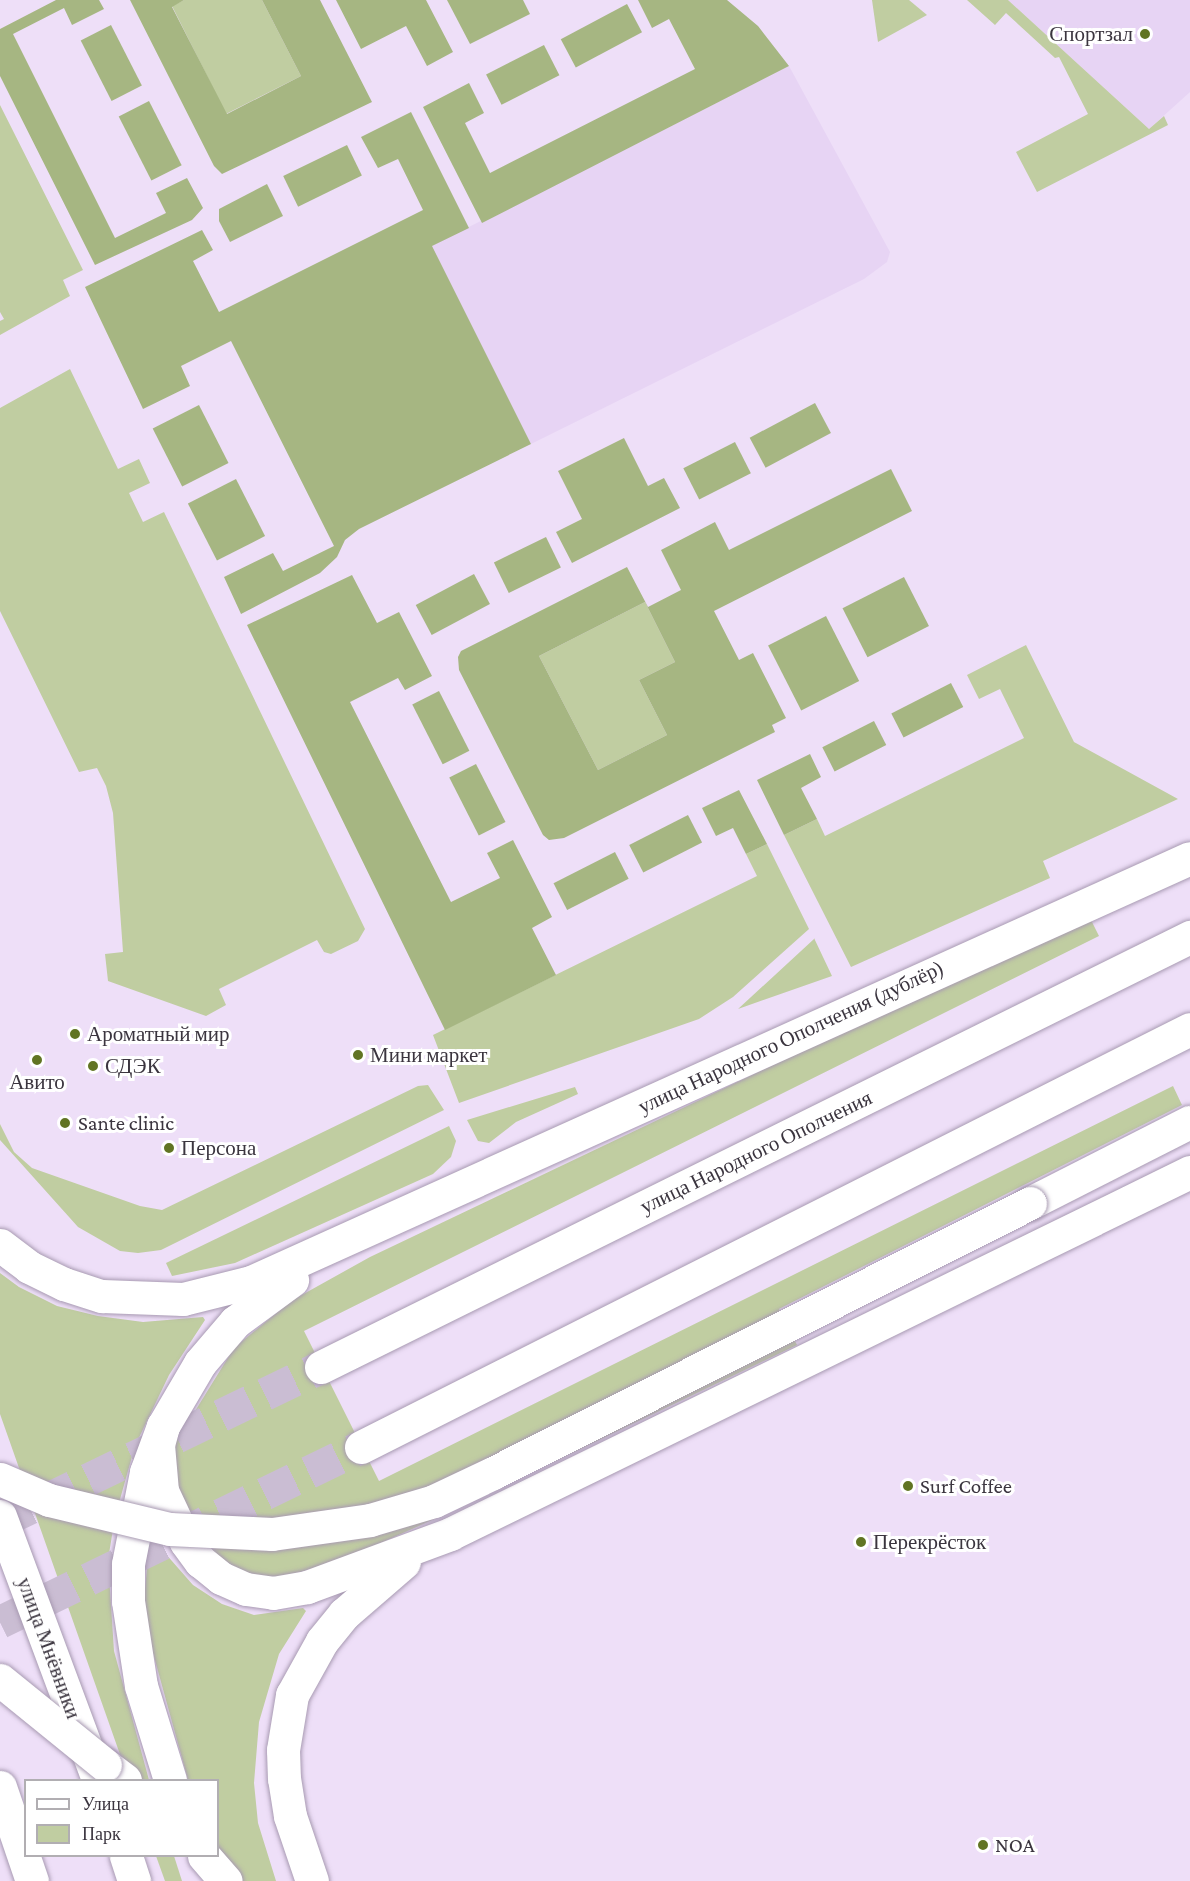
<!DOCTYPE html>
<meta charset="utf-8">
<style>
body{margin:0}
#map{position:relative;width:1190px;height:1881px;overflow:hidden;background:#eedff8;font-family:"Crimson Pro",serif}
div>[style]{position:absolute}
.built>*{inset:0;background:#e7d4f4}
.green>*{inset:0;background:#c0cda1}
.forest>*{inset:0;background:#a6b682;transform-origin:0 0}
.secondary-tunnel>*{height:33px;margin-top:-16.5px;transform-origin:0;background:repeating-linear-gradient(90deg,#cabdd3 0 33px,transparent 0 49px)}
.roads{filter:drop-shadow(0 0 2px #a89ab2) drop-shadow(0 0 2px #a89ab2)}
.secondary>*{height:33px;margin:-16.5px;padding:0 16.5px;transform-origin:16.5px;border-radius:16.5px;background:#fff}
.primary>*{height:33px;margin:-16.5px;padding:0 16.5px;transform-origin:16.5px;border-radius:16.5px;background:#fff}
.bridges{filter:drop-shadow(0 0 2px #a89ab2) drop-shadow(0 0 2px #a89ab2)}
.secondary-bridge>*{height:33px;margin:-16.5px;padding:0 16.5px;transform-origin:16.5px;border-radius:16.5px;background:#fff}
.dots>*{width:16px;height:16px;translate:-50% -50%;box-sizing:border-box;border:3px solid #fff;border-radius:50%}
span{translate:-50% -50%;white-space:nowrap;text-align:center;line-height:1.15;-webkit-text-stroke:6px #fff;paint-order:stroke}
.poi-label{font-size:21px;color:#3b353f}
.right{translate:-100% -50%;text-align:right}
.left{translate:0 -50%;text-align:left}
.street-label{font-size:21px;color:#3b353f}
.legend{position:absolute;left:24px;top:1779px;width:195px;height:78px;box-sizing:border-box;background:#fff;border:2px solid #b1aeb2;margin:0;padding:8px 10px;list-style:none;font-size:18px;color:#3b353f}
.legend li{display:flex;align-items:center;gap:12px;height:30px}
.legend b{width:30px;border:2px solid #b1aeb2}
</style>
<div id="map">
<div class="built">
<i style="clip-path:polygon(1008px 0,1190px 0,1190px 92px,1149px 129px)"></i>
<i style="clip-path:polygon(789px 66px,890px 252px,887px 262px,864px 279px,531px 444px,431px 246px)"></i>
</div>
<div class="green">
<i style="clip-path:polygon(184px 0,262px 0,301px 76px,226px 114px,172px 6px)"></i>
<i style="clip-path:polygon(872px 0,909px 0,927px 15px,878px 42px)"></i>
<i style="clip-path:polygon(967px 0,1008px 0,1149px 129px,1164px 116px,1168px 125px,1037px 192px,1016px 152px,1088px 114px,1059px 57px,1055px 58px,1006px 13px,995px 25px)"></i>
<i style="clip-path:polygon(0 105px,83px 270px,63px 280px,70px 296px,0 335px,0 321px,4px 319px,0 312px)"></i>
<i style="clip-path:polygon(70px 369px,118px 469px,139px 459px,150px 483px,129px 493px,143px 522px,164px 512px,365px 929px,358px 941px,331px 954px,324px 952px,317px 940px,219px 989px,226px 1005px,206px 1016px,108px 981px,105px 954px,123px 952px,113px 813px,106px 786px,97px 768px,79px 772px,0 611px,0 408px)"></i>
<i style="clip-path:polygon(645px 602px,675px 662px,639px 680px,667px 735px,598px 770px,539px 656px)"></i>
<i style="clip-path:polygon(1026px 645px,1074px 742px,1178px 799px,1043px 861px,1050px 878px,851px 967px,784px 835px,817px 819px,825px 836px,1024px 738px,1000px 689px,979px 699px,967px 675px)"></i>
<i style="clip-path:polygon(767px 844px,809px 929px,733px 997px,699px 1019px,459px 1103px,433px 1035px,757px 876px,746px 854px)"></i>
<i style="clip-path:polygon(1091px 920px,1099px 936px,304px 1331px,379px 1481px,1173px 1086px,1182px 1105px,779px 1309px,797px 1345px,441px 1516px,347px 1558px,274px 1580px,251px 1577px,210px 1553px,171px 1486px,174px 1445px,234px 1348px,291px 1301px,370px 1257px,796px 1054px)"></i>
<i style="clip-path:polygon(814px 938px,832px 976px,738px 1009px,814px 939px)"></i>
<i style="clip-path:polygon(428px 1085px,444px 1110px,161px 1250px,138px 1253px,120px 1251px,78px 1227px,0 1140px,0 1124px,14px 1152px,32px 1168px,140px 1206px,162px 1210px,418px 1086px)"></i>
<i style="clip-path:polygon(575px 1087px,578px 1094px,516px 1122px,489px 1143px,478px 1141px,467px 1120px)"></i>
<i style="clip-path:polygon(449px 1126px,456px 1141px,451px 1157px,433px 1174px,235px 1263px,172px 1276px,166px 1263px)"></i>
<i style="clip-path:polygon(0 1273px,19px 1287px,57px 1306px,98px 1316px,143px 1322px,203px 1317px,205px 1320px,169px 1375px,135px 1446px,115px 1517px,108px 1560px,114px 1651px,149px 1780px,129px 1780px,0 1414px)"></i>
<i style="clip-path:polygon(150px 1536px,193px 1585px,222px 1604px,254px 1615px,303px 1608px,306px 1611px,279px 1654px,259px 1722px,254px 1783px,258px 1823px,276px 1881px,223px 1881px,218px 1856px,218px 1780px,188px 1780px,150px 1642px,144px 1600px)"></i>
<i style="clip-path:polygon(156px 1856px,174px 1856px,182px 1881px,165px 1881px)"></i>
</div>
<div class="forest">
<i style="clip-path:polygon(56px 0,99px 0,104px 9px,72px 25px,64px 8px,13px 34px,115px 238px,166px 213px,156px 193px,187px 178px,203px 208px,192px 220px,95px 265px,0 76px,0 29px)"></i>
<i style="clip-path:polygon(130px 0,184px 0,172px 7px,227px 114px,301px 76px,262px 0,320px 0,372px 102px,222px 174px,214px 166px)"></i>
<i style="clip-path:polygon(336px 0,426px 0,453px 52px,427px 66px,406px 26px,361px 49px)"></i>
<i style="clip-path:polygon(447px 0,523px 0,530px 14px,470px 44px)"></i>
<i style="clip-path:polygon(638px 0,727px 0,758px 26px,789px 66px,482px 223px,423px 107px,469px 83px,484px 113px,465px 123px,490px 173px,695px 69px,669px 19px,652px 28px)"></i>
<i style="left:627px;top:4px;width:32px;height:75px;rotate:62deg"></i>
<i style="left:111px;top:25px;width:68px;height:34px;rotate:63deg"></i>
<i style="left:544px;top:45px;width:34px;height:65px;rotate:63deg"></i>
<i style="left:149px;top:101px;width:72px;height:34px;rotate:63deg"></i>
<i style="clip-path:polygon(411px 112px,469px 228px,432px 246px,531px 444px,359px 529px,345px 540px,337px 557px,320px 573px,241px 614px,224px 577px,273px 553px,283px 571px,334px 546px,231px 341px,181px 366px,190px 386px,143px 409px,85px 287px,202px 230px,213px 250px,193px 261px,219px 312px,423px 210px,398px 159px,378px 168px,361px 137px)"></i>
<i style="left:347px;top:145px;width:34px;height:71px;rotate:64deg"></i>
<i style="clip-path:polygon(267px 184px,283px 216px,230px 242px,219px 221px,219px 209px)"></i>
<i style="left:815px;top:403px;width:34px;height:74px;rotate:62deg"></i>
<i style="left:199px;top:405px;width:65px;height:52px;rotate:63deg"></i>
<i style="clip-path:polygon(624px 438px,648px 486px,664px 478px,680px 508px,572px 563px,556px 532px,582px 519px,558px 471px)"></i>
<i style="left:735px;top:442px;width:35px;height:58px;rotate:63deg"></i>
<i style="clip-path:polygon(evenodd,891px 469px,912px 511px,714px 611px,739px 660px,753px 653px,786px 718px,772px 725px,775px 732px,564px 838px,549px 840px,543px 835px,459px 670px,458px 657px,461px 651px,627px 567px,648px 607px,681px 590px,661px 550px,715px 522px,729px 550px,891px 469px,645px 602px,675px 662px,639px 680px,667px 735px,598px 770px,539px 656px,645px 602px)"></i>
<i style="left:236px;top:479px;width:64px;height:54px;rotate:63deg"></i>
<i style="left:546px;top:537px;width:34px;height:58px;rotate:64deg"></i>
<i style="left:474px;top:574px;width:34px;height:66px;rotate:62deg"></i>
<i style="clip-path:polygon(352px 575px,377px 623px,399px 612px,432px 676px,405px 690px,398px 678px,350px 702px,451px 902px,500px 878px,487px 853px,513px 840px,552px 917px,532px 928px,556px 975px,445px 1030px,247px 625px)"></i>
<i style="left:904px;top:577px;width:55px;height:69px;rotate:63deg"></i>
<i style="left:826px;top:616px;width:73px;height:65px;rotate:63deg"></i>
<i style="left:951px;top:683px;width:27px;height:67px;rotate:63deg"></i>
<i style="left:439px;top:691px;width:67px;height:30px;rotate:63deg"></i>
<i style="left:874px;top:721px;width:27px;height:58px;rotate:63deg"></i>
<i style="clip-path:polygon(810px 754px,821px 777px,801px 788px,817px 819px,784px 835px,757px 780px)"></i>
<i style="left:476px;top:764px;width:65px;height:30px;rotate:63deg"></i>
<i style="clip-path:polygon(739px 790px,767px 844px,746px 854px,733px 828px,716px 836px,702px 808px)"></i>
<i style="left:688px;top:815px;width:31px;height:66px;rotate:63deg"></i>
<i style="left:615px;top:852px;width:30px;height:69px;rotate:63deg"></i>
</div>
<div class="secondary-tunnel">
<i style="left:0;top:1522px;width:356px;rotate:-25.8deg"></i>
<i style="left:0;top:1622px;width:401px;rotate:-25.9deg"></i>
</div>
<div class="roads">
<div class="secondary">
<i style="left:1030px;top:1203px;width:179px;rotate:-26.9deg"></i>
<i style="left:0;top:1245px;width:36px;rotate:37deg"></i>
<i style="left:29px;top:1267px;width:39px;rotate:26deg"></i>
<i style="left:64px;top:1284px;width:40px;rotate:18deg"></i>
<i style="left:102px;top:1296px;width:81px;rotate:2.1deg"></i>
<i style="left:183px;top:1299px;width:70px;rotate:-14deg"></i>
<i style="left:251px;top:1282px;width:1030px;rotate:-24.3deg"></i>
<i style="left:321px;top:1367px;width:970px;rotate:-26.33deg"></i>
<i style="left:163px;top:1426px;width:20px;rotate:105deg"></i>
<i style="left:158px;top:1445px;width:46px;rotate:85deg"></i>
<i style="left:162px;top:1491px;width:56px;rotate:64.8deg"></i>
<i style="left:186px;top:1542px;width:24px;rotate:54deg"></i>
<i style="left:200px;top:1561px;width:27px;rotate:39deg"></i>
<i style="left:221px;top:1578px;width:27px;rotate:24deg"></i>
<i style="left:246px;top:1589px;width:27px;rotate:8deg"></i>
<i style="left:273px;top:1593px;width:35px;rotate:-10deg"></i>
<i style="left:307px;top:1587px;width:153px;rotate:-20.3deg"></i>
<i style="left:450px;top:1534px;width:824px;rotate:-26.07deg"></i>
<i style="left:361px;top:1447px;width:928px;rotate:-26.76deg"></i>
<i style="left:105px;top:1765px;width:25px;rotate:37deg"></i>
<i style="left:170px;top:1780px;width:98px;rotate:-107.1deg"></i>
<i style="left:141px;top:1686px;width:86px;rotate:-98.7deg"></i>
<i style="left:128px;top:1601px;width:37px;rotate:-90deg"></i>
<i style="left:128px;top:1564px;width:94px;rotate:-78.9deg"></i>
<i style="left:146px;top:1472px;width:49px;rotate:-69.7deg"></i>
<i style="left:163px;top:1426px;width:73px;rotate:-59.6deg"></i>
<i style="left:200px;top:1363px;width:54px;rotate:-49.5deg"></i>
<i style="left:235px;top:1322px;width:71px;rotate:-36.4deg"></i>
<i style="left:204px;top:1856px;width:33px;rotate:49deg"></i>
<i style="left:312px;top:1881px;width:69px;rotate:-108.7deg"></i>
<i style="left:290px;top:1816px;width:37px;rotate:-99deg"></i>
<i style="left:284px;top:1779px;width:29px;rotate:-92deg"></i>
<i style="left:283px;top:1750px;width:56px;rotate:-80.7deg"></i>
<i style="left:292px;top:1695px;width:62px;rotate:-60.9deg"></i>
<i style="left:322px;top:1641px;width:35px;rotate:-51deg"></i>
<i style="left:344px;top:1614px;width:79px;rotate:-40.9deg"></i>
</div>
<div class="primary">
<i style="left:0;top:1516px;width:282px;rotate:69.6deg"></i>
<i style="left:0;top:1787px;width:99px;rotate:71.2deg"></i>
<i style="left:126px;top:1856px;width:26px;rotate:72deg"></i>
</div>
</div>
<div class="bridges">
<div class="secondary-bridge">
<i style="left:0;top:1479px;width:53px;rotate:23.2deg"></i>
<i style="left:49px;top:1500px;width:124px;rotate:13.5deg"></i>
<i style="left:170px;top:1529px;width:102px;rotate:2.8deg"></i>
<i style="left:272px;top:1534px;width:99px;rotate:-8.1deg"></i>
<i style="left:370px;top:1520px;width:67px;rotate:-16.5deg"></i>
<i style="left:434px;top:1501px;width:65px;rotate:-25.4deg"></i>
<i style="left:493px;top:1473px;width:601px;rotate:-26.69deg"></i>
<i style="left:0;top:1680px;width:135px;rotate:39deg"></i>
</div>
</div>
<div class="dots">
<i style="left:1145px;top:34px;background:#617423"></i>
<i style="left:75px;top:1034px;background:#617423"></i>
<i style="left:358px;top:1055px;background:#617423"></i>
<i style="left:37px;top:1060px;background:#617423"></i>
<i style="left:93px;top:1066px;background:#617423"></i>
<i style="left:65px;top:1123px;background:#617423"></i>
<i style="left:169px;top:1148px;background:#617423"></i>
<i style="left:908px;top:1486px;background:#617423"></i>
<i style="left:861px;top:1542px;background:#617423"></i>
<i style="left:983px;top:1845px;background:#617423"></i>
</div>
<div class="poi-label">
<span class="right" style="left:1133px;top:34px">Спортзал</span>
<span class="left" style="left:87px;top:1034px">Ароматный мир</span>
<span class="left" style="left:370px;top:1055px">Мини маркет</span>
<span class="left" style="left:105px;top:1066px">СДЭК</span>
<span style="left:37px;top:1082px">Авито</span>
<span class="left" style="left:78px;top:1123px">Sante clinic</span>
<span class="left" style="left:181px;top:1148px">Персона</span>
<span class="left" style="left:920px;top:1486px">Surf Coffee</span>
<span class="left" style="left:873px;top:1542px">Перекрёсток</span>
<span class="left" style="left:995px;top:1845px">NOA</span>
</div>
<div class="street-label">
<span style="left:791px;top:1037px;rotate:-25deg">улица Народного Ополчения (дублёр)</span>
<span style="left:756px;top:1152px;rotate:-26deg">улица Народного Ополчения</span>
<span style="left:49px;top:1648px;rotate:70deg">улица Мнёвники</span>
</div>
<ul class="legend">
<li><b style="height:8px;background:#fff"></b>Улица</li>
<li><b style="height:16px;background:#c0cda1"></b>Парк</li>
</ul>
</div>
